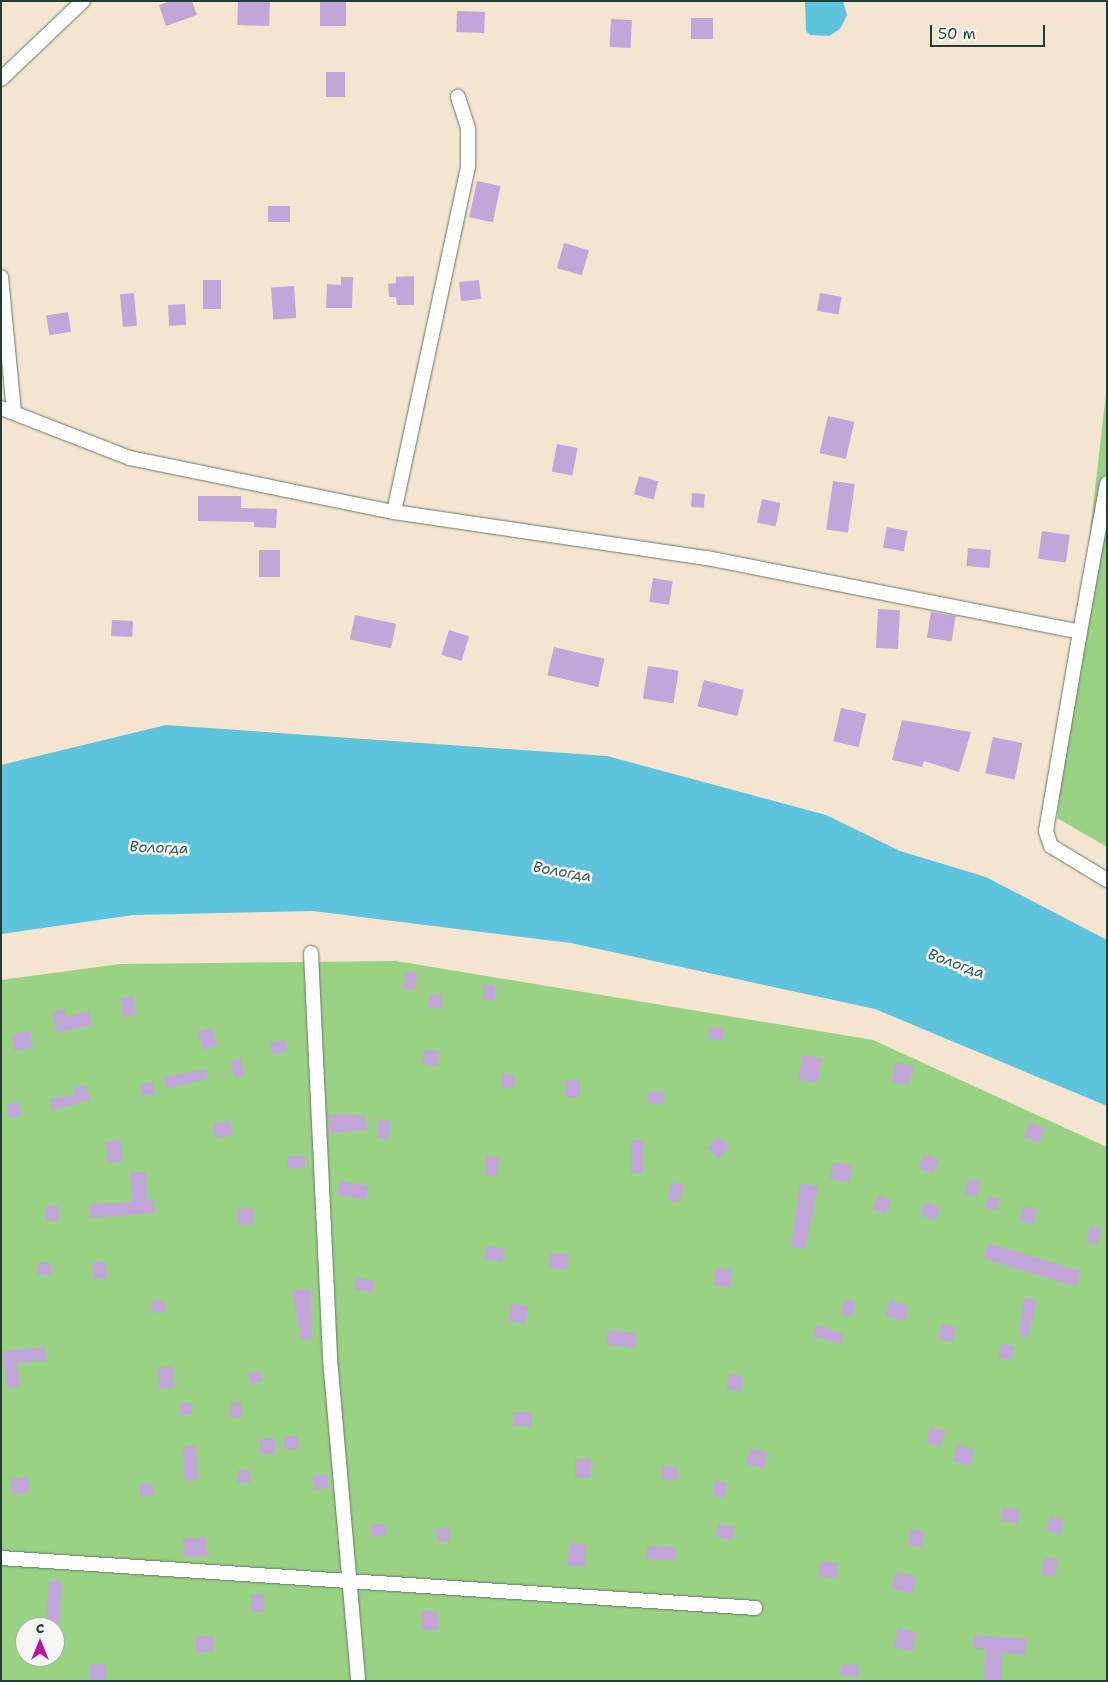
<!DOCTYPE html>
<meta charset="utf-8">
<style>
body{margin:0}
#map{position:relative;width:1108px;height:1682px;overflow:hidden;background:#f4e5d0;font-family:"Shantell Sans",sans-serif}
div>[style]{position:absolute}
.green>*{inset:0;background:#9ad284}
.water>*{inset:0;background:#5ec3dc}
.building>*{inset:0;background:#c2a6d9;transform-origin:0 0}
.roads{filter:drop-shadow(0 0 1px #6a786b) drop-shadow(0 0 1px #6a786b)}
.minor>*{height:14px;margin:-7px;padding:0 7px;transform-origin:7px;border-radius:7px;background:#fff}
span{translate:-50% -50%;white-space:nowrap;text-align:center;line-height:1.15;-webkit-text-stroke:5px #f6f6f2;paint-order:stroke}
.water-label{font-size:15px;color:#2f5e5e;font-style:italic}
.frame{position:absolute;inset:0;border:2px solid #1f3d34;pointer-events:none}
.north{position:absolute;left:15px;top:1617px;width:50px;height:50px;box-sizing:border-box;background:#f6f6f2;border:1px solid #a0aca6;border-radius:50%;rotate:0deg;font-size:14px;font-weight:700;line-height:20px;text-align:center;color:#1f3d34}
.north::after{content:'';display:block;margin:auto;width:18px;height:22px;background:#b5179e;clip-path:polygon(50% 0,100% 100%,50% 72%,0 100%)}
.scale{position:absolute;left:930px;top:25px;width:115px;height:22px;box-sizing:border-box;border:2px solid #1f3d34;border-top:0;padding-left:6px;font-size:15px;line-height:18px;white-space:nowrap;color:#1f3d34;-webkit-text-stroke:4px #f6f6f2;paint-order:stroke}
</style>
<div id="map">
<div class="green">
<i style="clip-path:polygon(1107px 385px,1107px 847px,1057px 818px)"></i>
<i style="clip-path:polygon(evenodd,396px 961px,873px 1040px,1107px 1147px,1107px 1681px,1px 1681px,1px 980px,120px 964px,396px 961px,25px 1627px,55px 1627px,55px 1657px,25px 1657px,25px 1627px)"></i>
</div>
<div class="water">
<i style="clip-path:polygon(805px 1px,843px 1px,847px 15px,840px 29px,829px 36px,810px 35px,806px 31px)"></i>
<i style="clip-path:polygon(166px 725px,607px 756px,826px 815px,900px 851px,986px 877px,1107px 940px,1107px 1106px,875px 1009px,571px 943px,313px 911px,133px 915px,1px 934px,1px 765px)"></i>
</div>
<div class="building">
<i style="clip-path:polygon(171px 1px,192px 1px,197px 15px,166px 26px,159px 5px)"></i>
<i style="left:238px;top:1px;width:32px;height:24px;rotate:2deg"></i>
<i style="left:320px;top:1px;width:26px;height:25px"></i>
<i style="left:457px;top:11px;width:28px;height:21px;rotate:2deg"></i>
<i style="left:691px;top:18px;width:22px;height:21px"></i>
<i style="left:611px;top:19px;width:21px;height:28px;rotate:3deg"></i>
<i style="left:326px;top:72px;width:19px;height:25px"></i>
<i style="left:477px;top:181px;width:24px;height:37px;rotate:12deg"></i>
<i style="left:268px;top:206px;width:22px;height:16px"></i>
<i style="left:564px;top:243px;width:26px;height:26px;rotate:16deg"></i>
<i style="clip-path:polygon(414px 276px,414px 305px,397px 305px,396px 297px,389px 297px,388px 284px,396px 283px,396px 277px)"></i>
<i style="clip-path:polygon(341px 277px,353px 277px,352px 308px,326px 308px,327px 284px,341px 285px)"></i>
<i style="left:203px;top:280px;width:18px;height:29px"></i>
<i style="left:479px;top:280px;width:19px;height:20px;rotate:84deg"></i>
<i style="left:294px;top:286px;width:32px;height:23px;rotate:86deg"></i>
<i style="left:134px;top:293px;width:33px;height:14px;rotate:85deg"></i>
<i style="left:820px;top:293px;width:22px;height:18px;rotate:10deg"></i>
<i style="left:185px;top:304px;width:21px;height:17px;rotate:87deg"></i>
<i style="left:68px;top:312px;width:20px;height:22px;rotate:81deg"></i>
<i style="left:828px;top:416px;width:27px;height:38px;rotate:13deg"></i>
<i style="left:557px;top:444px;width:21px;height:28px;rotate:11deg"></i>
<i style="left:639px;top:476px;width:20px;height:19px;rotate:15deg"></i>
<i style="left:833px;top:481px;width:22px;height:49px;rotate:8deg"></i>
<i style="left:692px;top:493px;width:13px;height:14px;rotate:4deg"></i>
<i style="clip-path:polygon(198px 496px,241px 496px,241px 508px,277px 509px,276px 528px,254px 527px,254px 522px,198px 521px)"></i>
<i style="left:762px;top:499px;width:19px;height:24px;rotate:12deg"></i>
<i style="left:887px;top:527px;width:21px;height:21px;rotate:11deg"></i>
<i style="left:1042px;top:531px;width:28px;height:28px;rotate:8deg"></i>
<i style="left:968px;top:548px;width:23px;height:18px;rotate:5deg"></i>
<i style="left:259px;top:550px;width:21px;height:27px"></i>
<i style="left:653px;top:578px;width:20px;height:24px;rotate:9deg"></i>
<i style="left:878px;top:609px;width:22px;height:39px;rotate:3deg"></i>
<i style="left:931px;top:612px;width:25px;height:26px;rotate:9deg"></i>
<i style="left:355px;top:615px;width:42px;height:25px;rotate:12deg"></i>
<i style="left:112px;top:620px;width:21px;height:16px;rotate:3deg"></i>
<i style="left:449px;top:630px;width:21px;height:26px;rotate:17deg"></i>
<i style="left:554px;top:647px;width:52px;height:29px;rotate:13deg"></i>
<i style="left:648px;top:666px;width:31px;height:33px;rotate:9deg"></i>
<i style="left:704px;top:680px;width:41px;height:27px;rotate:14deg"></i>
<i style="left:841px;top:708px;width:26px;height:34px;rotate:13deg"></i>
<i style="clip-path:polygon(902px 720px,971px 732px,959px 772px,924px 761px,922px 767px,892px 760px)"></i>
<i style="left:993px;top:737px;width:30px;height:37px;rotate:12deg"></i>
<i style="left:405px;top:972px;width:12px;height:17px;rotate:5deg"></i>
<i style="left:483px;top:985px;width:12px;height:15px"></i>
<i style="left:429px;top:994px;width:13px;height:14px;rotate:4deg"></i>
<i style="left:133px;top:996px;width:19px;height:13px;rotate:81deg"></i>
<i style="clip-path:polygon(65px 1009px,66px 1017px,89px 1011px,92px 1025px,57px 1033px,52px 1012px)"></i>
<i style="left:211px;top:1027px;width:19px;height:15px;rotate:69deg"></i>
<i style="left:709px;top:1027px;width:15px;height:12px;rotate:4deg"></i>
<i style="left:30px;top:1031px;width:17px;height:19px;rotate:80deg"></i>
<i style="left:286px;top:1040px;width:12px;height:16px;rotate:81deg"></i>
<i style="left:425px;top:1049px;width:15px;height:15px;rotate:11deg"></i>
<i style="left:802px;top:1055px;width:20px;height:25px;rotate:9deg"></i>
<i style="left:241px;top:1058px;width:18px;height:11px;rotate:77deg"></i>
<i style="left:896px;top:1062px;width:18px;height:20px;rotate:13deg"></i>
<i style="clip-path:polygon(206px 1069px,208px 1078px,167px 1089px,163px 1077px)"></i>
<i style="left:502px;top:1074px;width:13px;height:14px;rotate:4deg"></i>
<i style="left:565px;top:1080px;width:15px;height:17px"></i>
<i style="left:153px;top:1082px;width:12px;height:13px;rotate:81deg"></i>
<i style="clip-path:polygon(86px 1085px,90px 1100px,52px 1111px,50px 1099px,74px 1094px,73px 1088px)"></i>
<i style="left:648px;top:1091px;width:16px;height:12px;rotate:4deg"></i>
<i style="left:19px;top:1102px;width:14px;height:13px;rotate:78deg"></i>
<i style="clip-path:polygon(343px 1114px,366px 1116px,367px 1130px,330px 1133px,328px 1115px)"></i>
<i style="left:377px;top:1120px;width:13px;height:19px"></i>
<i style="left:230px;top:1121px;width:15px;height:17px;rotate:82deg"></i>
<i style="left:1029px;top:1122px;width:17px;height:16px;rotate:21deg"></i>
<i style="left:718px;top:1136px;width:16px;height:16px;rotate:43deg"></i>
<i style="left:120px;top:1140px;width:21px;height:15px;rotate:82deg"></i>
<i style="left:631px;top:1140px;width:12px;height:33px"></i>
<i style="left:924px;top:1154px;width:16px;height:15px;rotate:22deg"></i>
<i style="left:305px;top:1156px;width:12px;height:18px;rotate:90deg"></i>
<i style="left:486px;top:1156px;width:13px;height:19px;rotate:4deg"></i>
<i style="left:833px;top:1162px;width:20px;height:17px;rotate:11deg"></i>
<i style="clip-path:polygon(130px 1172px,146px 1172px,147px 1201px,154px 1200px,155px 1213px,90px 1218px,89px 1204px,132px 1202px)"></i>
<i style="left:969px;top:1178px;width:13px;height:16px;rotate:18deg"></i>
<i style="left:340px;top:1181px;width:29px;height:14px;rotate:10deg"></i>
<i style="left:673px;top:1182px;width:12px;height:18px;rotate:20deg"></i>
<i style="clip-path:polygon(800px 1183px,818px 1186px,805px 1249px,791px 1247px)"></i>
<i style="left:879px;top:1195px;width:14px;height:15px;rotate:25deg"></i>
<i style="left:988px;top:1196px;width:12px;height:12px;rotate:14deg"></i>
<i style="left:925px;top:1202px;width:16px;height:14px;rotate:22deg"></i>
<i style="left:46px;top:1206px;width:13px;height:15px"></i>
<i style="left:1024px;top:1206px;width:14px;height:15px;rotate:17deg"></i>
<i style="left:253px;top:1208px;width:16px;height:16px;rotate:86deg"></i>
<i style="left:1090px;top:1226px;width:12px;height:16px;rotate:14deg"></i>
<i style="left:988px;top:1243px;width:97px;height:16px;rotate:17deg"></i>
<i style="left:486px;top:1246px;width:19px;height:13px;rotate:9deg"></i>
<i style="left:550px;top:1253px;width:19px;height:15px;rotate:6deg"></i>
<i style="left:106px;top:1262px;width:16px;height:14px;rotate:86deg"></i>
<i style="left:51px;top:1263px;width:12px;height:14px;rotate:90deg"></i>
<i style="left:715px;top:1268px;width:17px;height:18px;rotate:3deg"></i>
<i style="left:356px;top:1278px;width:18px;height:12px;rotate:6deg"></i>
<i style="clip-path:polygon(311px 1289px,312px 1339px,301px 1340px,292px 1290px)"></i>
<i style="clip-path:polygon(1024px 1298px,1037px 1300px,1028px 1337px,1019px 1336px)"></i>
<i style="left:845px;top:1299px;width:11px;height:16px;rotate:15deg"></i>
<i style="left:164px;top:1300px;width:12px;height:13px;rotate:85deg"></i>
<i style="left:890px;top:1300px;width:20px;height:16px;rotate:18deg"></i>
<i style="left:512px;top:1303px;width:17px;height:18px;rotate:13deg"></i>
<i style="left:942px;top:1323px;width:15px;height:16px;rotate:16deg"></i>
<i style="left:816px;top:1325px;width:29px;height:11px;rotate:18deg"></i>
<i style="left:608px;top:1330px;width:29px;height:15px;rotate:6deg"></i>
<i style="left:1001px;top:1343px;width:14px;height:15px;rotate:12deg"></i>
<i style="clip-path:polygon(46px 1347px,47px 1361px,17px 1363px,20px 1386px,7px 1388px,2px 1351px)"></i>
<i style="left:172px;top:1366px;width:21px;height:15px;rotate:82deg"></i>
<i style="left:260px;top:1371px;width:11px;height:12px;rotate:80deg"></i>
<i style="left:729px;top:1374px;width:14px;height:16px;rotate:8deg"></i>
<i style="clip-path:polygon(231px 1402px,242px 1402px,242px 1418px,230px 1417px)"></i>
<i style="clip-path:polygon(179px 1403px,191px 1403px,192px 1415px,180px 1415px)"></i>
<i style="left:513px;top:1412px;width:19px;height:14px"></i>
<i style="left:930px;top:1427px;width:16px;height:16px;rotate:15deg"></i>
<i style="left:284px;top:1436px;width:14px;height:13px"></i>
<i style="left:275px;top:1439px;width:15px;height:15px;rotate:90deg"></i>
<i style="left:957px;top:1445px;width:18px;height:17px;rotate:16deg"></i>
<i style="left:196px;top:1446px;width:34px;height:13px;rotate:87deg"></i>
<i style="left:750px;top:1448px;width:18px;height:17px;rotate:13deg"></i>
<i style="left:575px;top:1459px;width:16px;height:19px"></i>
<i style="left:662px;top:1466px;width:16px;height:13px;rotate:4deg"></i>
<i style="left:237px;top:1470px;width:13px;height:13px"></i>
<i style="left:327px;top:1474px;width:14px;height:15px;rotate:82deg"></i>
<i style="left:27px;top:1476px;width:16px;height:17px;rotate:79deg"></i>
<i style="left:715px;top:1480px;width:12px;height:16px;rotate:9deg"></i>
<i style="clip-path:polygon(152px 1483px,153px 1496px,140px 1496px,140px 1484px)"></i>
<i style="left:1003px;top:1507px;width:17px;height:14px;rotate:10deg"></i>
<i style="left:1050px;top:1516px;width:15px;height:15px;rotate:16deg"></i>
<i style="clip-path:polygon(371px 1524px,385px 1524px,385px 1536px,372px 1537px)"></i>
<i style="left:718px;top:1524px;width:17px;height:13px;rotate:10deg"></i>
<i style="left:449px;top:1528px;width:13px;height:13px;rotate:86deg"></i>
<i style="left:911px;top:1529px;width:14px;height:16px;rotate:12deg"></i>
<i style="left:206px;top:1537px;width:19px;height:23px;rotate:87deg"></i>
<i style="left:569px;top:1543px;width:17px;height:23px;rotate:3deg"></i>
<i style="left:647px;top:1546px;width:29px;height:13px;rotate:2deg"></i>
<i style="left:1043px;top:1558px;width:14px;height:17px;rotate:4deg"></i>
<i style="left:820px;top:1561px;width:18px;height:15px;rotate:6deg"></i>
<i style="left:896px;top:1572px;width:21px;height:17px;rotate:14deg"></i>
<i style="clip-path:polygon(49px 1581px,61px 1581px,60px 1624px,46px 1624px)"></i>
<i style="left:251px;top:1594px;width:13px;height:18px"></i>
<i style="left:421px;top:1611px;width:17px;height:19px"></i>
<i style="left:898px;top:1628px;width:19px;height:20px;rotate:12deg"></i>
<i style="clip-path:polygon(974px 1635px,1027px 1639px,1025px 1655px,1002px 1653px,1001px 1681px,984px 1681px,985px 1649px,974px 1649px)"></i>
<i style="left:196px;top:1636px;width:18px;height:16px"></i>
<i style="left:90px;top:1664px;width:16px;height:17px"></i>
<i style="left:841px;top:1664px;width:18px;height:12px;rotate:3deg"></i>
</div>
<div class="roads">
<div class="minor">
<i style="left:1px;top:79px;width:113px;rotate:-43.6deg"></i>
<i style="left:1px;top:277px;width:135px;rotate:84.5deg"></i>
<i style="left:1px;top:408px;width:138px;rotate:21.2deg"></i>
<i style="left:130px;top:458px;width:269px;rotate:11.6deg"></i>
<i style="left:394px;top:512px;width:316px;rotate:8.4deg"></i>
<i style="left:707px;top:558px;width:380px;rotate:11.2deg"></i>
<i style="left:1080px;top:632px;width:202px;rotate:99.7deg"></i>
<i style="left:1046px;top:831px;width:16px;rotate:72deg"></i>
<i style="left:1051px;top:846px;width:66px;rotate:31.3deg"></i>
<i style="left:394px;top:512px;width:353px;rotate:-77.9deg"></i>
<i style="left:468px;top:167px;width:39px;rotate:-90deg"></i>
<i style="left:468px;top:128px;width:33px;rotate:-108deg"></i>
<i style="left:1080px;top:632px;width:151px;rotate:-79.7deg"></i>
<i style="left:311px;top:953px;width:417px;rotate:87.3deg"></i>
<i style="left:331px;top:1370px;width:312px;rotate:85deg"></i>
<i style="left:1px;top:1558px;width:756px;rotate:3.79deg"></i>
</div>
</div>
<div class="water-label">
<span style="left:159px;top:848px;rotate:2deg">Вологда</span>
<span style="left:562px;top:872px;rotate:10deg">Вологда</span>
<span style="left:956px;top:964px;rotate:20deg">Вологда</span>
</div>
<div class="frame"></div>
<div class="north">С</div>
<div class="scale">50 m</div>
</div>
